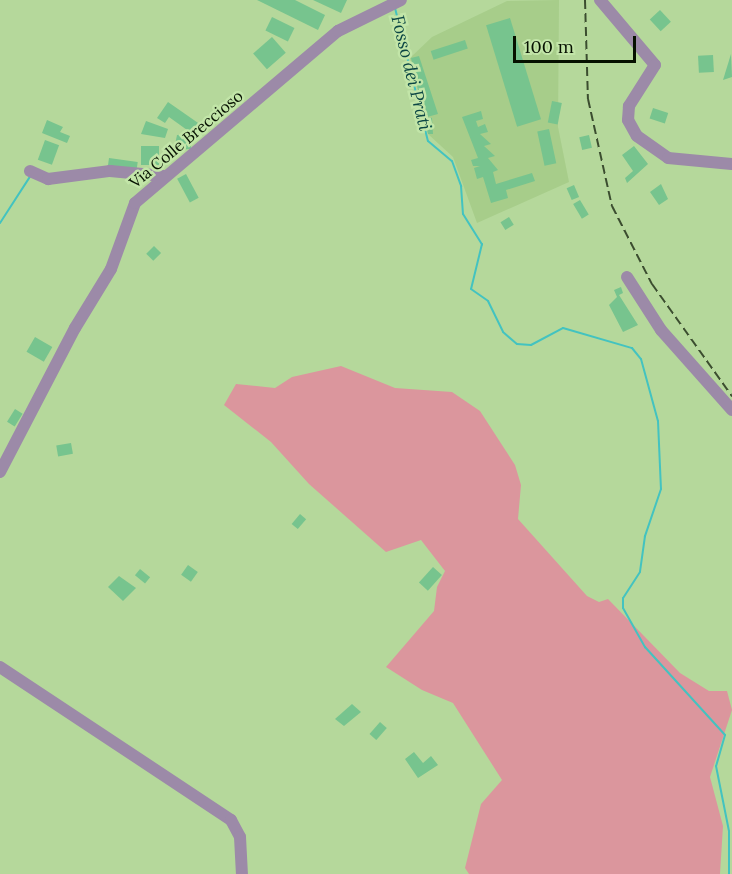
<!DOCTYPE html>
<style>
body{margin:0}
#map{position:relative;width:732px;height:874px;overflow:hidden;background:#b5d89b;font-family:Lora,serif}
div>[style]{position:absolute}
.built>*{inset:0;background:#a7cd8a}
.green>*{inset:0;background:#db969d}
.stream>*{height:2px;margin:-1px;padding:0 1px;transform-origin:1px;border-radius:1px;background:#43c3c0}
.building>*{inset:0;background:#77c48e;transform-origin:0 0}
.minor>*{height:12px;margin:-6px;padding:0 6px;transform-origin:6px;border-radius:6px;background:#9c8aa8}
.rail>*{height:2px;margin-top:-1px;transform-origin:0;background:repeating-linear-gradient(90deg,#3b4d2f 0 9px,transparent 0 13.5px)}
span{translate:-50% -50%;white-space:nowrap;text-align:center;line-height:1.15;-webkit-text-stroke:5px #c2e5a8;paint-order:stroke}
.street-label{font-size:16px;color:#061100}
.water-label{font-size:18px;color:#0c4644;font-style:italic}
.scale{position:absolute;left:513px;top:36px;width:123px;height:27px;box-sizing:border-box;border:3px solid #061100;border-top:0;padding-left:8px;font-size:18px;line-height:21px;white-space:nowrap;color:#061100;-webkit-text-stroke:4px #c2e5a8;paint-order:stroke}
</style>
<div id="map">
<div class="built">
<i style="clip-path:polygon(559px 0,558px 127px,569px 182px,477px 223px,453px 157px,428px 134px,410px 58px,432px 37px,507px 1px)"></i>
</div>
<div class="green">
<i style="clip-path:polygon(341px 366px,395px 388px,452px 392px,480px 411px,515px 465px,521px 485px,518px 519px,587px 596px,599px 602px,608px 599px,680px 673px,709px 691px,727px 691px,732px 710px,710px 777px,723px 826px,720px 874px,469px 874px,465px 868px,481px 804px,502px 780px,453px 703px,422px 690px,386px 667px,434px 611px,437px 587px,445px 571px,421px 540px,386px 552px,309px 484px,271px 442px,224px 405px,236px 384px,275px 388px,292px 377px)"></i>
</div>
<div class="stream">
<i style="left:395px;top:8px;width:137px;rotate:76.1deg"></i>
<i style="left:428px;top:141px;width:31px;rotate:40deg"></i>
<i style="left:452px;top:161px;width:27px;rotate:70deg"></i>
<i style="left:461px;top:186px;width:28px;rotate:86deg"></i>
<i style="left:463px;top:214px;width:36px;rotate:58deg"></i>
<i style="left:482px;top:244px;width:46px;rotate:103.7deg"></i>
<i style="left:471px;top:289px;width:21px;rotate:35deg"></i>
<i style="left:488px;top:301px;width:34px;rotate:64deg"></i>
<i style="left:503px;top:332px;width:18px;rotate:41deg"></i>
<i style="left:517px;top:344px;width:14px;rotate:4deg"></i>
<i style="left:531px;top:345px;width:36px;rotate:-28deg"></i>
<i style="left:563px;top:328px;width:72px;rotate:16.2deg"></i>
<i style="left:632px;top:348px;width:14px;rotate:51deg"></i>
<i style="left:641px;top:359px;width:64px;rotate:74.7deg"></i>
<i style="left:658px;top:421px;width:68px;rotate:87.5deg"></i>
<i style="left:661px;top:489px;width:50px;rotate:108.8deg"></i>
<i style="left:645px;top:536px;width:36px;rotate:98deg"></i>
<i style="left:640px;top:572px;width:31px;rotate:123deg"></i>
<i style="left:623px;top:598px;width:10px;rotate:90deg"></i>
<i style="left:623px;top:608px;width:45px;rotate:60.6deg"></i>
<i style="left:645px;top:647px;width:119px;rotate:47.7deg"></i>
<i style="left:725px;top:735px;width:32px;rotate:106deg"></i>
<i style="left:716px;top:766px;width:66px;rotate:78.7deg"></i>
<i style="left:729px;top:831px;width:43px;rotate:90deg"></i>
<i style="left:0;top:223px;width:57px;rotate:-57.1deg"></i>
</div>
<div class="building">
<i style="clip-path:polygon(257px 0,295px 0,325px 15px,318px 30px)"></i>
<i style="clip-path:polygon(313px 0,347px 0,341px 13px)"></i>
<i style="left:660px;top:10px;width:16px;height:14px;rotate:47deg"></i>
<i style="left:272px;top:17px;width:25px;height:15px;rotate:26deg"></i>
<i style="left:510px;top:18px;width:106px;height:25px;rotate:73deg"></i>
<i style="left:272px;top:37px;width:21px;height:25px;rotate:49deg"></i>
<i style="left:465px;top:40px;width:9px;height:36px;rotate:72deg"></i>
<i style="clip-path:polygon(731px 54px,732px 77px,723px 80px)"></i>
<i style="left:713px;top:55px;width:17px;height:15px;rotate:87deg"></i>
<i style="clip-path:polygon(419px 56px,438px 114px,427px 117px,432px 118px,433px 134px,428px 134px,411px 58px)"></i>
<i style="left:552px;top:101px;width:10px;height:22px;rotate:11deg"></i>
<i style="clip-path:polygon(168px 102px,201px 125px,194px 135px,169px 117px,165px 123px,157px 118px)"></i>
<i style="left:653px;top:108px;width:16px;height:11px;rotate:18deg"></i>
<i style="clip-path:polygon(481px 111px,483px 119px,476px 121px,478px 127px,485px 124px,488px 132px,480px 134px,491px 144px,484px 146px,495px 156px,488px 158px,498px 170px,493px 172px,496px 184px,532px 173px,535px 181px,506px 190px,508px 198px,491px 203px,483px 177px,477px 179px,474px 168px,480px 166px,473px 166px,471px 160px,478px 158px,462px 117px)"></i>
<i style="clip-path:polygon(47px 120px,63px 127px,60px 132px,70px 136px,67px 143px,42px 133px)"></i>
<i style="clip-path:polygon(146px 121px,168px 129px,165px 138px,141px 134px)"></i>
<i style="left:549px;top:129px;width:35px;height:12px;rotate:78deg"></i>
<i style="clip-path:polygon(190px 134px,191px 149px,174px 150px,177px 135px)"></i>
<i style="left:589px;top:135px;width:13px;height:10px;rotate:77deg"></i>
<i style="left:45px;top:140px;width:15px;height:21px;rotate:20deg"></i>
<i style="left:159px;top:146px;width:19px;height:18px;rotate:90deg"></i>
<i style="clip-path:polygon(634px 146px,648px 164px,627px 183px,625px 178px,633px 171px,622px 155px)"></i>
<i style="left:109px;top:158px;width:29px;height:8px;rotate:8deg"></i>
<i style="left:186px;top:174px;width:27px;height:10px;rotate:62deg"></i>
<i style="clip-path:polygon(661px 184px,668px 199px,659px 205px,650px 192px)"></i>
<i style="left:574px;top:185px;width:13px;height:8px;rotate:67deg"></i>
<i style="left:580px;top:200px;width:17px;height:8px;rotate:59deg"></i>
<i style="left:509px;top:217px;width:9px;height:10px;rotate:58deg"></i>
<i style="left:154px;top:246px;width:10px;height:11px;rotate:45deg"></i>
<i style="clip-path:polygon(621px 287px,623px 293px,619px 295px,638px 325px,623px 332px,609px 305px,617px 297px,614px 290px)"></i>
<i style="left:35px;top:337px;width:20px;height:17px;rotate:30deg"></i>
<i style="left:15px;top:409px;width:9px;height:15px;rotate:32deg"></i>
<i style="left:71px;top:443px;width:11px;height:15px;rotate:80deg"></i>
<i style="left:300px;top:514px;width:8px;height:13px;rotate:40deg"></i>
<i style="left:188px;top:565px;width:12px;height:12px;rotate:35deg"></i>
<i style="left:433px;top:567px;width:12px;height:21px;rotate:42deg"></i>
<i style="left:140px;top:569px;width:13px;height:8px;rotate:39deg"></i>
<i style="clip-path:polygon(119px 576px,136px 588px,123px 601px,108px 587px)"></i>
<i style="clip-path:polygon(352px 704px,361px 712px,344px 726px,335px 719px)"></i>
<i style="left:380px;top:722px;width:9px;height:16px;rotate:41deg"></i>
<i style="clip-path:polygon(414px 752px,423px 763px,431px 756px,438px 765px,418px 778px,405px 759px)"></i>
</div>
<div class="minor">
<i style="left:600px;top:0;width:85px;rotate:49.8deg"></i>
<i style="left:655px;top:65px;width:49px;rotate:122.4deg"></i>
<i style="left:629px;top:106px;width:14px;rotate:94deg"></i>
<i style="left:628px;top:120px;width:18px;rotate:61deg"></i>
<i style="left:637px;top:136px;width:38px;rotate:35deg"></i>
<i style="left:668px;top:158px;width:64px;rotate:5.4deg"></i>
<i style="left:30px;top:171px;width:20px;rotate:24deg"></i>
<i style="left:48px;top:179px;width:63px;rotate:-7.4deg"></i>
<i style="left:110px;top:171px;width:54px;rotate:5.3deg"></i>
<i style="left:627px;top:277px;width:63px;rotate:57.3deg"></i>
<i style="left:661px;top:330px;width:107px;rotate:48.4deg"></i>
<i style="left:0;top:472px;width:162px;rotate:-62.5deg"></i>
<i style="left:75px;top:328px;width:69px;rotate:-58.6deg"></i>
<i style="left:111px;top:269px;width:70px;rotate:-70deg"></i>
<i style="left:135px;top:203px;width:266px;rotate:-40.3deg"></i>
<i style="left:338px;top:31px;width:70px;rotate:-26.2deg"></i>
<i style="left:0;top:667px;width:277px;rotate:33.5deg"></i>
<i style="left:231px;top:820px;width:19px;rotate:62deg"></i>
<i style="left:240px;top:837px;width:37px;rotate:87deg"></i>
</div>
<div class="rail">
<i style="left:585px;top:0;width:99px;rotate:88.3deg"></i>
<i style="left:588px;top:99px;width:110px;rotate:77.4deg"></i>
<i style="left:612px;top:206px;width:88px;rotate:62.9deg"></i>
<i style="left:652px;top:284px;width:138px;rotate:54.5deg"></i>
</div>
<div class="street-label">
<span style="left:186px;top:139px;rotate:-40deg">Via Colle Breccioso</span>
</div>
<div class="water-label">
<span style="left:411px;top:73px;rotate:76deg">Fosso dei Prati</span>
</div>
<div class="scale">100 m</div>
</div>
